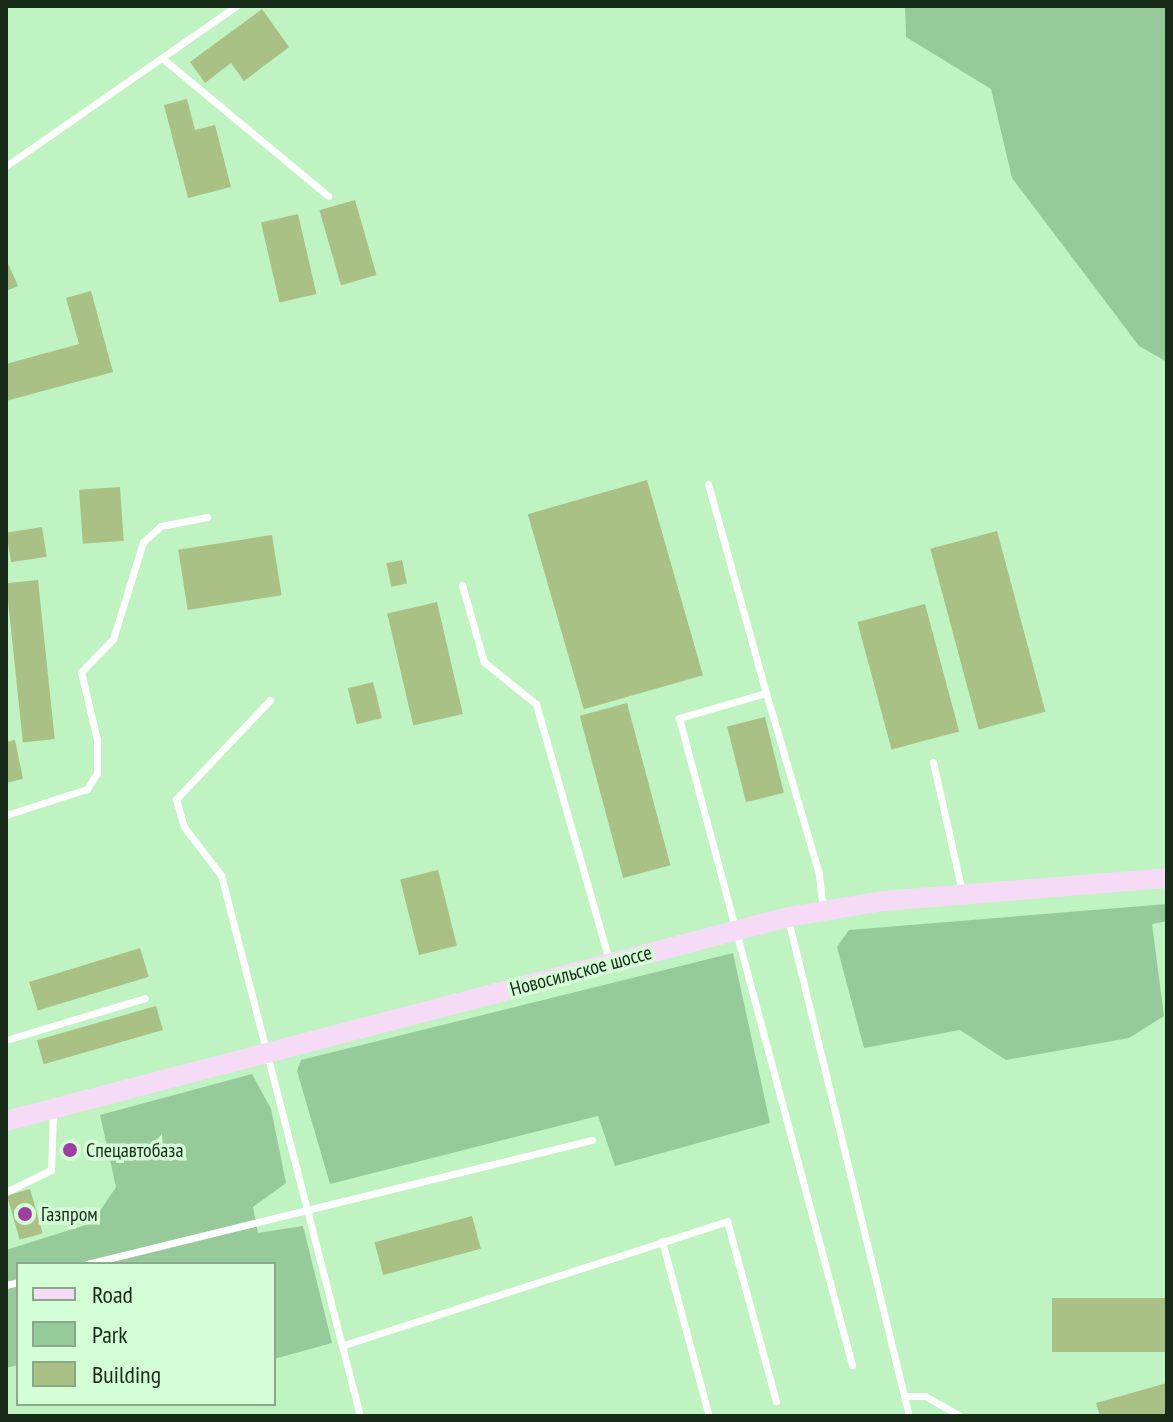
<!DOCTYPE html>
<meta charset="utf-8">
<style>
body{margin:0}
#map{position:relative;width:1173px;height:1422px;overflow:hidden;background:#bff3c2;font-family:"PT Sans Narrow",sans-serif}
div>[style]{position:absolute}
.green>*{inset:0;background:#97ca9a}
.building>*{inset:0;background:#a9c184;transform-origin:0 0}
.lane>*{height:7px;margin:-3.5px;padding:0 3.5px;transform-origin:3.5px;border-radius:3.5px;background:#fff}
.secondary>*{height:20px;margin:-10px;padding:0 10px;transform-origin:10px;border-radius:10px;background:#f6dbf7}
.dots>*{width:22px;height:22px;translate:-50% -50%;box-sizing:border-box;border:4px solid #d4fed5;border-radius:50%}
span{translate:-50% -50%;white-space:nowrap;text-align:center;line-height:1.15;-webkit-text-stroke:7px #d4fed5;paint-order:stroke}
.street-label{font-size:20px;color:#172b18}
.poi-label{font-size:20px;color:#172b18}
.left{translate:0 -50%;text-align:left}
.frame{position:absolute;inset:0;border:8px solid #172b18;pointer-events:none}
.legend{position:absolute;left:16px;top:1262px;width:260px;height:144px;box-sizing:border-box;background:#d4fed5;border:2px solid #88aa89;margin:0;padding:10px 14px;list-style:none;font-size:24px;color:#172b18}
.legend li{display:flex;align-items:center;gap:16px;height:40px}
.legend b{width:40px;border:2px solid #88aa89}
</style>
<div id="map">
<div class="green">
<i style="clip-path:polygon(905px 6px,1167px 6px,1167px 362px,1139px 346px,1012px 178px,991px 89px,906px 37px)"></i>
<i style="clip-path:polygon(1167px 904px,1167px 921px,1152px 924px,1164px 1016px,1129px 1038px,1006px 1060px,960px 1030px,864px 1048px,837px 947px,849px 930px)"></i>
<i style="clip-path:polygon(733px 953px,770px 1123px,615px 1166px,598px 1116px,330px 1184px,297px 1071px,301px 1060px)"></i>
<i style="clip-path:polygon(252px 1074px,271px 1109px,286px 1183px,253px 1207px,258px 1233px,303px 1226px,332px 1343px,274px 1359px,274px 1264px,18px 1264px,18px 1365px,6px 1368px,6px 1250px,92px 1223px,116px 1187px,100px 1115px)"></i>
</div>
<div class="building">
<i style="clip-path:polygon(262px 9px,289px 47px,244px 81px,231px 63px,205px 83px,190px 62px)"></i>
<i style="clip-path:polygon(187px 99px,195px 130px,215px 125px,231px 187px,188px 198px,164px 105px)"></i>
<i style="left:355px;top:200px;width:78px;height:37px;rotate:74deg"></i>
<i style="left:298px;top:214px;width:82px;height:38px;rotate:77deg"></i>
<i style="clip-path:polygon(6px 259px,18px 286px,6px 291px)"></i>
<i style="clip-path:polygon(91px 291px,113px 372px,6px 401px,6px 364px,79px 344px,66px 298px)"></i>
<i style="left:647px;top:480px;width:203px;height:124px;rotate:74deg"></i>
<i style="left:120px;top:487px;width:54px;height:41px;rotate:86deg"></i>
<i style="left:42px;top:527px;width:30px;height:36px;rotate:81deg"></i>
<i style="left:997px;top:531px;width:187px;height:69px;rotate:75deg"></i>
<i style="left:272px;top:535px;width:61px;height:95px;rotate:81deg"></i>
<i style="left:402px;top:560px;width:24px;height:16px;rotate:78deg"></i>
<i style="left:38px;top:580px;width:160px;height:32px;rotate:84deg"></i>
<i style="left:437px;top:602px;width:115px;height:51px;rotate:77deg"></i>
<i style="left:925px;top:604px;width:132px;height:70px;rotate:75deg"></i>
<i style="left:373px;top:682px;width:37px;height:26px;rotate:76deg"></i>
<i style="left:627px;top:703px;width:168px;height:49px;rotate:75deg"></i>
<i style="left:765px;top:717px;width:78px;height:39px;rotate:76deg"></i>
<i style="clip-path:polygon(15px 740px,23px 779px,6px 783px,6px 742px)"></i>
<i style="left:438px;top:870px;width:78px;height:39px;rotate:76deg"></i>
<i style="left:140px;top:948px;width:30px;height:116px;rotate:73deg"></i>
<i style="left:156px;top:1006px;width:25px;height:124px;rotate:74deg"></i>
<i style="left:30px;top:1189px;width:46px;height:24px;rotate:74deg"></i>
<i style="left:472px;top:1216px;width:34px;height:101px;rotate:75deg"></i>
<i style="left:1167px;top:1298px;width:54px;height:115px;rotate:90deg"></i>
<i style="clip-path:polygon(1167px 1383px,1167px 1416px,1100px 1416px,1096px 1403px)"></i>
</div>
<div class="lane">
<i style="left:162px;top:58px;width:216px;rotate:39.7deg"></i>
<i style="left:6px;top:166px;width:280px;rotate:-34.8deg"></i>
<i style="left:708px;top:484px;width:217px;rotate:74.5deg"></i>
<i style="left:462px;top:585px;width:80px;rotate:74.1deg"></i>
<i style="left:484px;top:662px;width:67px;rotate:38.9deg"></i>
<i style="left:536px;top:704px;width:267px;rotate:74.1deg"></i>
<i style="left:270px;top:700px;width:137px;rotate:133.5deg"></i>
<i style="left:176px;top:799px;width:29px;rotate:74deg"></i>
<i style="left:184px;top:827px;width:61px;rotate:52.4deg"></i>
<i style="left:221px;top:875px;width:559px;rotate:75.59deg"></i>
<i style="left:933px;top:762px;width:133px;rotate:77.4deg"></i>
<i style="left:6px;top:815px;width:85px;rotate:-17.8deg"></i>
<i style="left:87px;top:789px;width:19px;rotate:-58deg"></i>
<i style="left:97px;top:773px;width:33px;rotate:-90deg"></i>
<i style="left:97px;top:740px;width:70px;rotate:-103.2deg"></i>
<i style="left:81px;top:672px;width:46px;rotate:-45.9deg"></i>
<i style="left:113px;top:639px;width:102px;rotate:-72.8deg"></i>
<i style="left:143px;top:542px;width:24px;rotate:-42deg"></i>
<i style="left:161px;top:526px;width:47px;rotate:-11.1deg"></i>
<i style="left:823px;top:909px;width:35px;rotate:-97deg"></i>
<i style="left:819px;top:874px;width:189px;rotate:-106.3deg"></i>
<i style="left:766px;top:693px;width:91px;rotate:164deg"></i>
<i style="left:679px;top:718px;width:670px;rotate:75.03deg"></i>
<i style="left:788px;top:919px;width:512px;rotate:76.32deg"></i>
<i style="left:6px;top:1040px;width:145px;rotate:-16.8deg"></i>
<i style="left:6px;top:1192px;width:50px;rotate:-26.1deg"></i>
<i style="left:51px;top:1170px;width:58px;rotate:-88deg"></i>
<i style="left:662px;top:1241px;width:181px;rotate:75deg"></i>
<i style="left:87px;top:1264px;width:520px;rotate:-13.8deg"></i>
<i style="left:6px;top:1285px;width:12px;rotate:-14deg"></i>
<i style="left:344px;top:1345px;width:403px;rotate:-17.9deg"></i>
<i style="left:727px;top:1221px;width:187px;rotate:74.8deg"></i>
<i style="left:904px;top:1396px;width:21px"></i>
<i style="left:925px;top:1396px;width:40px;rotate:29.7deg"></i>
</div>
<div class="secondary">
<i style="left:6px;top:1121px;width:808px;rotate:-14.62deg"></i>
<i style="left:788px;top:917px;width:96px;rotate:-9.6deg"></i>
<i style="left:883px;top:901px;width:285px;rotate:-4.6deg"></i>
</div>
<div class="dots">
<i style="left:70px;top:1150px;background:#9f3da4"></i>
<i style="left:25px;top:1214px;background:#9f3da4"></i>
</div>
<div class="street-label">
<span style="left:581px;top:971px;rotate:-15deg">Новосильское шоссе</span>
</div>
<div class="poi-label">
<span class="left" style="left:86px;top:1150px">Спецавтобаза</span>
<span class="left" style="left:41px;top:1214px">Газпром</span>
</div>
<div class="frame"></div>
<ul class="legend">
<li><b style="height:10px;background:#f6dbf7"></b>Road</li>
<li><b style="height:22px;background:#97ca9a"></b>Park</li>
<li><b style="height:22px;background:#a9c184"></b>Building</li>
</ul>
</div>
